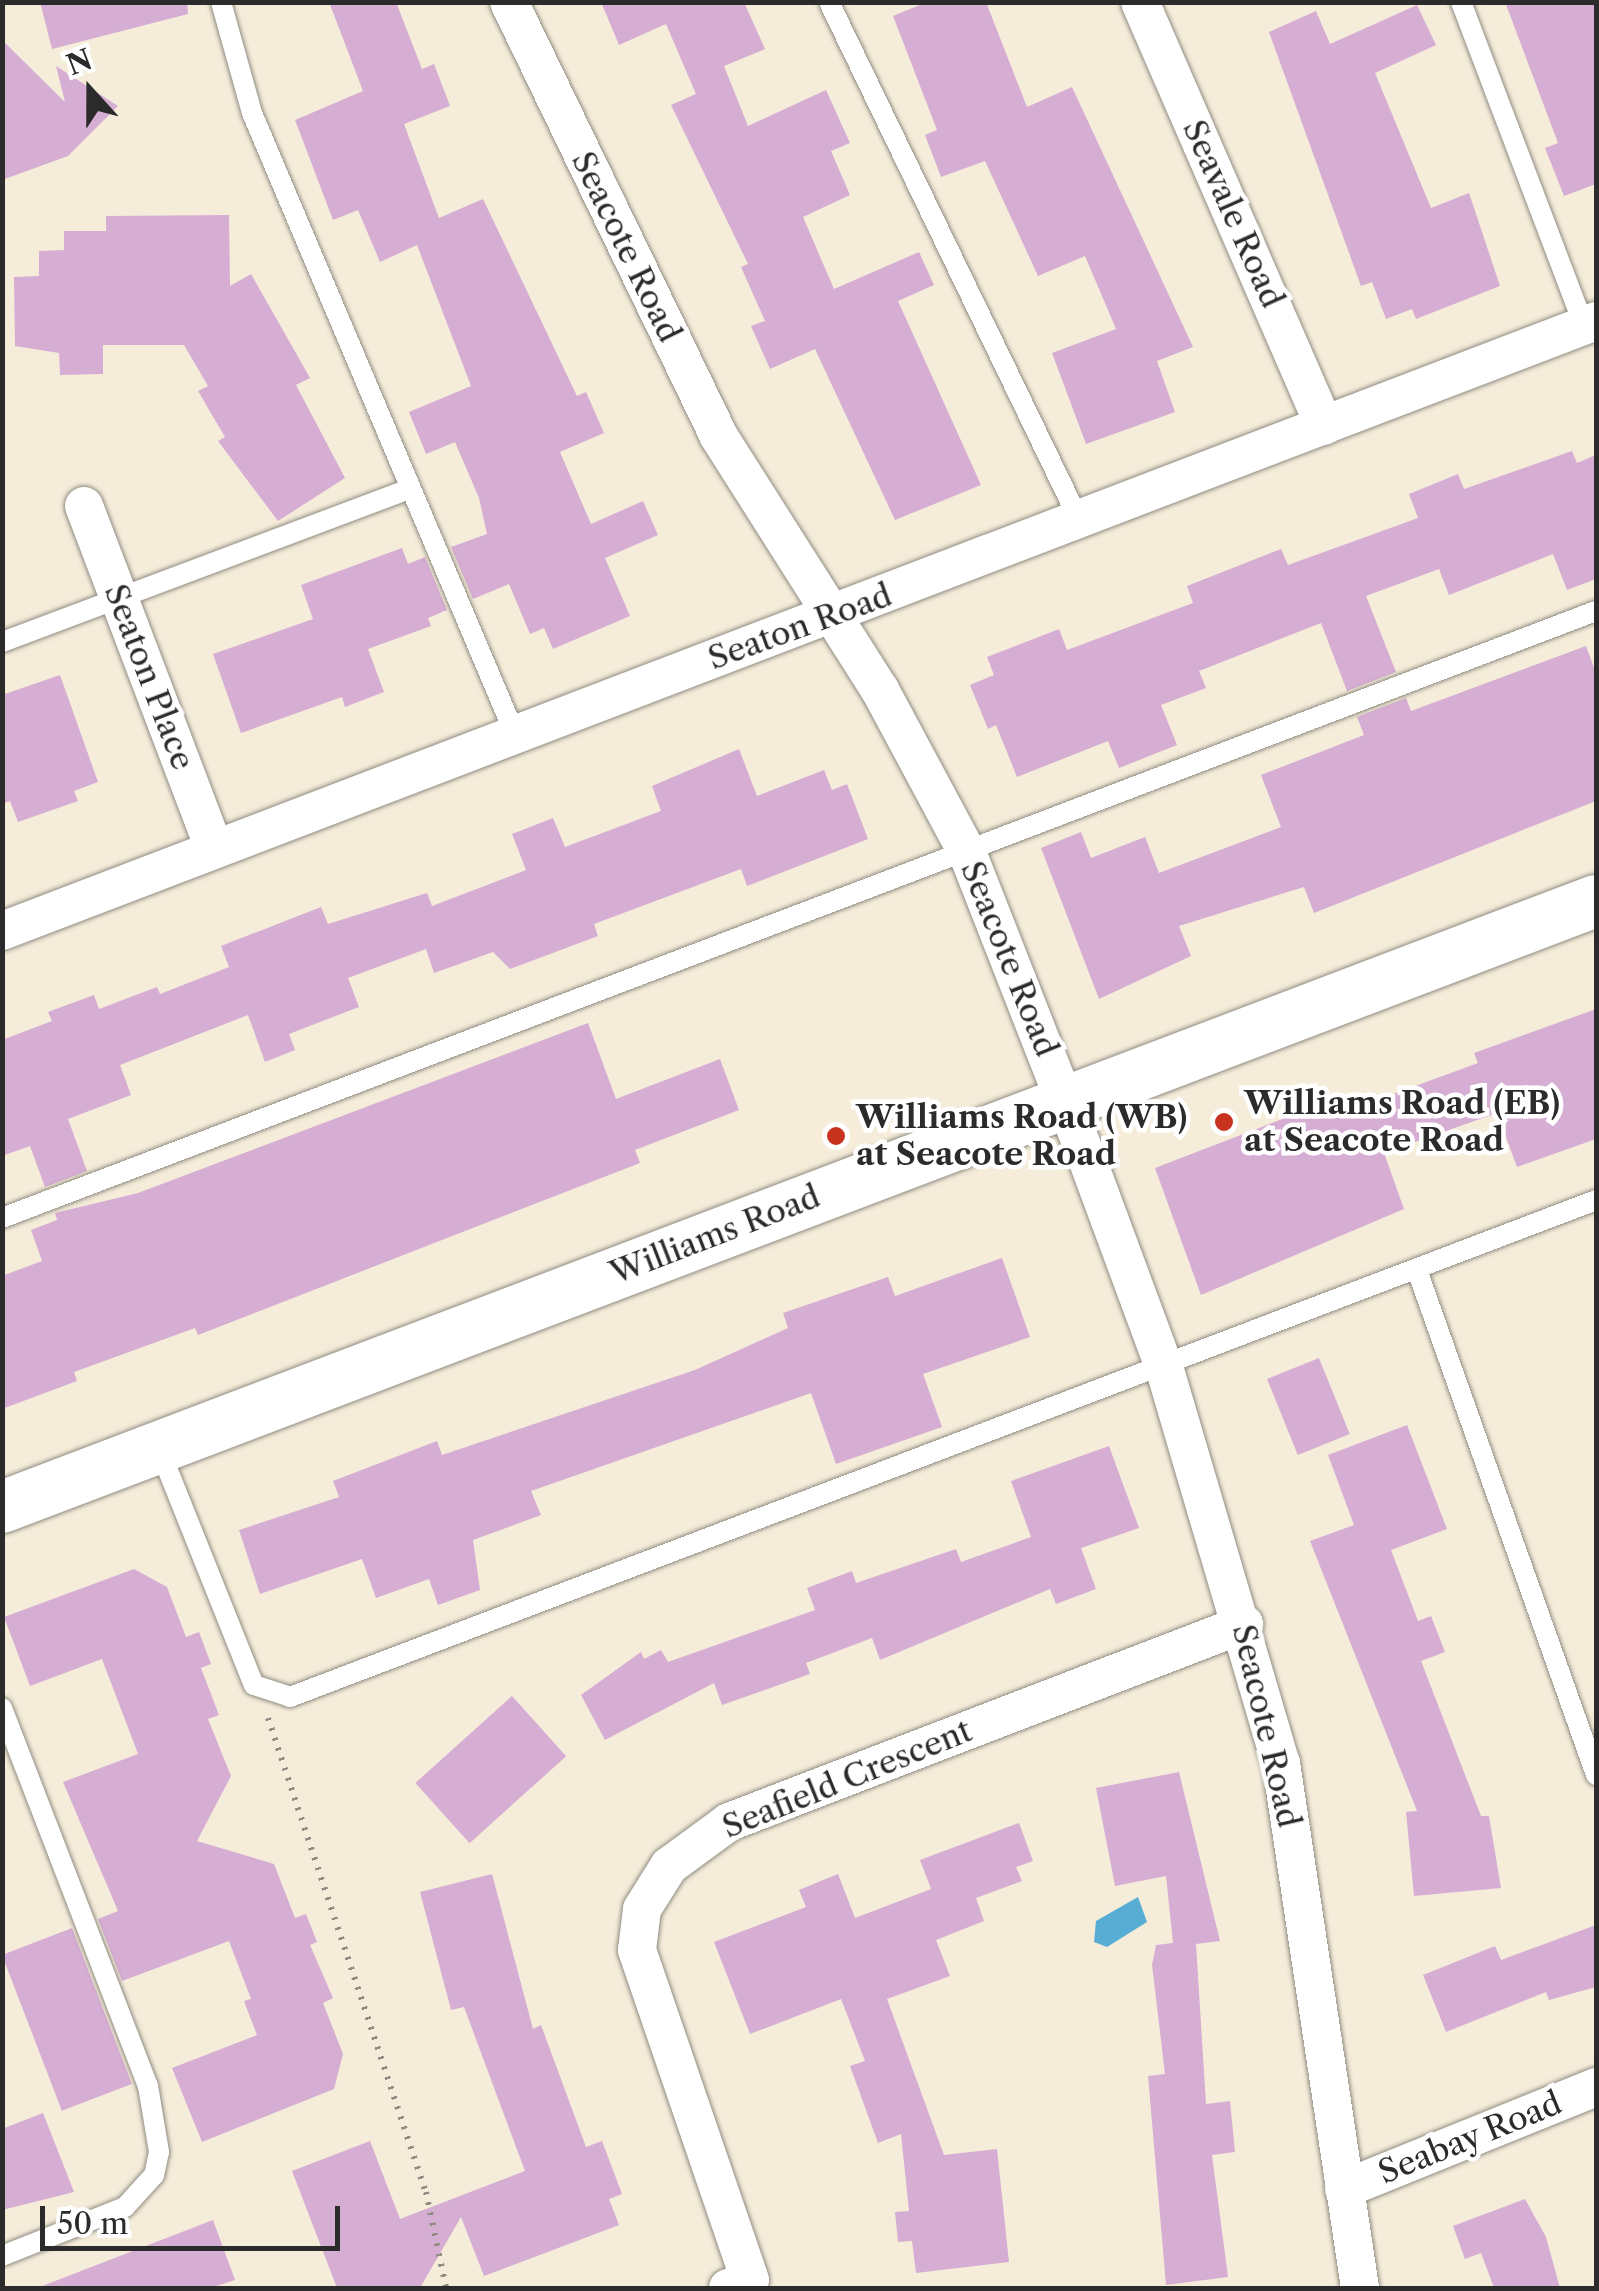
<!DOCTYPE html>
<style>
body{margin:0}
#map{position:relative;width:1599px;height:2291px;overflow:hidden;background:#f5edda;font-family:"Libre Caslon Text",serif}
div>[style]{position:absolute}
.water>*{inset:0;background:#57add4}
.building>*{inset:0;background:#d6add3;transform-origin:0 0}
.path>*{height:6px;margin-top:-3px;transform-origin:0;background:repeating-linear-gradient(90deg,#908c82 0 2.5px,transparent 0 10.5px)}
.roads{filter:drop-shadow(0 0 2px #908c82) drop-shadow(0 0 2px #908c82)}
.lane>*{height:20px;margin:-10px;padding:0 10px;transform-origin:10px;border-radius:10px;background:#fff}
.street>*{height:38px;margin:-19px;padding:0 19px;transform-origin:19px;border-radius:19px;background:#fff}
.secondary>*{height:52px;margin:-26px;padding:0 26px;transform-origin:26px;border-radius:26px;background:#fff}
.dots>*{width:28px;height:28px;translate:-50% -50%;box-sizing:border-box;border:5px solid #fff;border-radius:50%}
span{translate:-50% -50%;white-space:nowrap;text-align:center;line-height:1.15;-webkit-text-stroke:9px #fff;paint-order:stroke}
.street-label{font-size:32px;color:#2b2b2b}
.poi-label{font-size:32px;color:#2b2b2b;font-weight:700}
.left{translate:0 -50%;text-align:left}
.frame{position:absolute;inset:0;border:5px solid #2b2b2b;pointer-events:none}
.north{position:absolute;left:40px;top:40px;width:100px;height:100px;-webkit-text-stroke:8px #fff;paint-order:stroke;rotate:339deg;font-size:28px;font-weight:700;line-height:40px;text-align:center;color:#2b2b2b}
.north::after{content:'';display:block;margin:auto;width:35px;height:45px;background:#2b2b2b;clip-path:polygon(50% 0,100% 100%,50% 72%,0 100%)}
.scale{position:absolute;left:40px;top:2206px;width:300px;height:45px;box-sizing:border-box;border:5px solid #2b2b2b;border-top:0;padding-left:12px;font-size:30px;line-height:35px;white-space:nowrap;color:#2b2b2b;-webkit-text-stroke:8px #fff;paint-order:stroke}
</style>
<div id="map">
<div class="water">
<i style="clip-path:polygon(1138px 1897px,1147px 1922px,1107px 1947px,1094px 1942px,1096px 1921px)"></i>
</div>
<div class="building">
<i style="clip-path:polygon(40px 2px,187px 2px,188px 14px,52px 49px)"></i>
<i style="clip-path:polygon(329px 2px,396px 2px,422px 69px,434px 64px,450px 106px,404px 124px,439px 218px,483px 199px,577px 396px,586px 392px,604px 433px,560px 452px,591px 524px,643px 501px,658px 535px,605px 558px,630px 616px,553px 649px,544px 628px,530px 634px,509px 584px,473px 599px,451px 547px,487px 534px,479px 498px,455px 442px,426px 454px,409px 412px,471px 386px,417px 245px,380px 262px,358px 210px,333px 220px,295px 120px,363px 91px)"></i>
<i style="clip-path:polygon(601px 2px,744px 2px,765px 49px,724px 66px,748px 126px,826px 90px,850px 143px,831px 151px,850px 195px,803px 217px,834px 289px,919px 252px,934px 285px,898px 301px,981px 485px,895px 520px,815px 349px,770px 369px,751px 326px,765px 321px,741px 267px,748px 264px,671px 105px,696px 94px,666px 24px,619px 45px)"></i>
<i style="clip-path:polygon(927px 2px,986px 2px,1027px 107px,1072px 87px,1193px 347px,1157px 361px,1175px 412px,1086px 444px,1052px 353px,1116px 329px,1085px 256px,1038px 276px,985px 161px,941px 177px,925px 135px,937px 130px,893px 16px)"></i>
<i style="clip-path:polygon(1505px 2px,1596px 2px,1596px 184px,1564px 196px,1545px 148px,1558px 143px)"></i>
<i style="clip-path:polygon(1417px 5px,1436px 45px,1375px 73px,1431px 208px,1469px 193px,1500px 286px,1416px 319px,1412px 309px,1386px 319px,1372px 282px,1361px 286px,1269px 32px,1316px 11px,1330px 44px)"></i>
<i style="clip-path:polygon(2px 40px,65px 102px,56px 66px,118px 106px,68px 156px,2px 180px)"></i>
<i style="clip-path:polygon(229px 215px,230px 286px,251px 274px,310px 378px,296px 385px,345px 478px,278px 521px,218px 441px,225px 437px,198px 391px,208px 386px,184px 345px,103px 345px,103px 374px,60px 375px,59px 353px,15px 346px,14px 277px,39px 276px,39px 251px,64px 250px,64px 231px,106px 231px,106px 216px)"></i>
<i style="clip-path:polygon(1572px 451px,1577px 463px,1596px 455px,1596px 579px,1567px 590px,1553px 554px,1449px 595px,1439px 569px,1366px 596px,1396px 672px,1347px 691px,1321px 623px,1199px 671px,1206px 688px,1161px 705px,1177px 745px,1119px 768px,1108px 741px,1017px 777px,996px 725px,988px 729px,970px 685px,994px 675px,987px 657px,1059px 629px,1067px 650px,1193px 603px,1187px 586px,1281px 549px,1288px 565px,1418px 518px,1409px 494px,1458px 474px,1464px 489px)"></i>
<i style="clip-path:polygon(402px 548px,408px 564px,425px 557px,447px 610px,428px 618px,431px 626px,368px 649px,384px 692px,345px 707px,342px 697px,241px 733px,213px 654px,313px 619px,301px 585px)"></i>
<i style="clip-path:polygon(1586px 646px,1596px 673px,1596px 801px,1314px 913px,1304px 887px,1179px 926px,1191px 956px,1099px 999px,1041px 848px,1081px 832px,1091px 858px,1145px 837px,1159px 873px,1281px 827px,1261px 775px,1364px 735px,1357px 717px,1406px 698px,1411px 711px)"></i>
<i style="clip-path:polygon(60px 675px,98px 782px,74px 791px,78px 801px,18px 822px,10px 801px,2px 804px,2px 695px)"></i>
<i style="clip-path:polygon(739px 749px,757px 796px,824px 770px,832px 790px,847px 784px,868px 839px,747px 886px,741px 869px,594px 924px,598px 936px,510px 969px,493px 952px,434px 973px,426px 949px,348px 978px,359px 1007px,289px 1034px,295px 1050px,265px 1062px,248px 1015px,120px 1065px,131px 1095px,68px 1119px,87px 1171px,45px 1187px,30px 1146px,2px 1156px,2px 1040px,52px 1021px,48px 1012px,94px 995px,99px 1009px,157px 987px,160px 994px,229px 967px,221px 946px,321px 907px,328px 924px,427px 893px,432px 906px,526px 870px,512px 834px,553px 818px,565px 847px,661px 811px,652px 786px)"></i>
<i style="clip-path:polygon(1596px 1009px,1596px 1139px,1517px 1167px,1497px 1113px,1384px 1153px,1404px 1209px,1201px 1295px,1155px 1168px,1342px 1096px,1366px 1104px,1478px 1063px,1474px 1053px)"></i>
<i style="clip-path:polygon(588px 1023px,616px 1099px,720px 1059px,739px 1110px,635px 1150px,640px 1163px,198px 1335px,195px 1328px,74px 1372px,77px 1381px,2px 1409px,2px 1276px,42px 1261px,31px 1230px,57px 1220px,55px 1213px,138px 1193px)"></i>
<i style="clip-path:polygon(1002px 1258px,1030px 1337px,923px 1374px,942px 1427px,836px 1464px,811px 1393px,531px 1491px,541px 1515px,473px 1540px,480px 1590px,438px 1605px,429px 1579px,376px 1598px,362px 1559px,260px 1594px,239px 1530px,339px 1497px,333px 1481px,437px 1441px,442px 1455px,695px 1370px,788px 1328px,783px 1313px,888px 1277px,895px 1296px)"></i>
<i style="left:1319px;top:1358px;width:82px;height:56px;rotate:68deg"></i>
<i style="clip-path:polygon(1407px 1425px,1447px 1529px,1391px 1550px,1418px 1621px,1431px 1616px,1445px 1652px,1421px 1661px,1481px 1816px,1489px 1816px,1501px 1888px,1414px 1896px,1406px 1812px,1417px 1811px,1310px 1541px,1354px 1525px,1328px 1455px)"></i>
<i style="clip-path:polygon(1109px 1446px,1139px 1528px,1081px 1548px,1096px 1589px,1056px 1604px,1050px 1589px,880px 1660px,872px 1638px,806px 1663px,810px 1674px,722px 1705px,714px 1683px,605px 1740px,581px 1695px,641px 1652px,644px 1659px,661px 1650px,668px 1662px,815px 1610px,807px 1588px,852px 1571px,856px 1583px,956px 1549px,961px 1562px,1031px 1537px,1011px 1481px)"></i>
<i style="clip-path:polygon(134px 1569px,167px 1587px,186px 1637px,199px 1632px,211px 1664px,201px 1668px,219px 1715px,208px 1719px,231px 1776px,197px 1841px,274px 1864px,295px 1918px,306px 1914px,317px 1942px,310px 1945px,333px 1998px,323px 2003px,343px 2054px,334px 2089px,202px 2142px,172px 2068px,257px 2035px,244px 2001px,251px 1999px,229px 1941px,122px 1981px,98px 1919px,118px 1911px,63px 1782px,138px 1754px,102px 1659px,30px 1686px,4px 1617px)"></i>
<i style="left:512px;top:1696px;width:81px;height:130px;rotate:48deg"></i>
<i style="clip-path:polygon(1179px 1772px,1220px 1941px,1196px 1944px,1206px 2104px,1230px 2101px,1235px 2152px,1212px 2155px,1228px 2277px,1166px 2285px,1148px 2076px,1165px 2074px,1152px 1965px,1156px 1945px,1173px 1943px,1166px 1876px,1115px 1886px,1096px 1788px)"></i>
<i style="clip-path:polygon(1019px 1823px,1033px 1861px,1016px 1867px,1022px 1881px,976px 1898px,984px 1921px,936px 1940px,950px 1976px,887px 1999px,944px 2155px,997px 2149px,1009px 2262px,916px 2273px,912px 2241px,898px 2242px,895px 2212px,909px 2211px,901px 2134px,878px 2143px,850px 2066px,865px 2061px,841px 1999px,750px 2034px,714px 1942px,806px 1907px,799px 1890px,838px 1874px,855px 1918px,931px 1889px,920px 1860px)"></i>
<i style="clip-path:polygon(492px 1874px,533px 2029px,541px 2025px,586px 2147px,602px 2141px,622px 2194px,609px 2199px,619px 2225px,484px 2276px,461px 2217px,420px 2288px,337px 2288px,292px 2171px,370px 2141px,400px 2219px,525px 2171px,464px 2007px,451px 2010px,420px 1892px)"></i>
<i style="clip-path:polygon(1596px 1925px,1596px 1987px,1549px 2000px,1546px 1992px,1446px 2032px,1423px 1975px,1495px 1946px,1501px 1960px)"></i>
<i style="left:72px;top:1928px;width:167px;height:75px;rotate:69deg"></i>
<i style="clip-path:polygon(43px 2113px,74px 2192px,2px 2210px,2px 2129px)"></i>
<i style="clip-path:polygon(1525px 2199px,1546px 2237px,1560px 2288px,1494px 2288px,1481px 2253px,1465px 2259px,1453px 2226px)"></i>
<i style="clip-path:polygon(213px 2220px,235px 2280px,210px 2288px,37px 2288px)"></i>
</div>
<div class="path">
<i style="left:268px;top:1718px;width:500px;rotate:71.6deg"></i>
<i style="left:426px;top:2192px;width:98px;rotate:78.2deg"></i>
</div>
<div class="roads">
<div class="lane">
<i style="left:221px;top:2px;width:115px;rotate:74.4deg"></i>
<i style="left:252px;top:113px;width:672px;rotate:67.06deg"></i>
<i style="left:829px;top:2px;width:580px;rotate:64.23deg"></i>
<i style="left:1461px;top:2px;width:346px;rotate:69.2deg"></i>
<i style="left:2px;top:642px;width:436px;rotate:-20.6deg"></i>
<i style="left:2px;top:1218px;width:1706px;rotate:-20.85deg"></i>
<i style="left:1417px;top:1270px;width:536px;rotate:70.48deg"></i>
<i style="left:159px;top:1448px;width:255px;rotate:68.2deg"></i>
<i style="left:254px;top:1685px;width:38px;rotate:18deg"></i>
<i style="left:290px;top:1697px;width:1397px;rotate:-20.83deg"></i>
<i style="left:2px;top:1708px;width:405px;rotate:68.9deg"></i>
<i style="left:148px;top:2086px;width:67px;rotate:80.5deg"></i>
<i style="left:159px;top:2152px;width:24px;rotate:102deg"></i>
<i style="left:154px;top:2175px;width:43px;rotate:132.2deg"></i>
<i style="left:125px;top:2207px;width:132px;rotate:158.3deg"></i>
</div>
<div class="street">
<i style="left:509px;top:2px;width:481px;rotate:64.2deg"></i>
<i style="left:718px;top:435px;width:302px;rotate:57.6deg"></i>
<i style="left:880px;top:690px;width:184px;rotate:61.8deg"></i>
<i style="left:967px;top:852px;width:326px;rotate:68.6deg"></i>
<i style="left:1086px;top:1156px;width:228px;rotate:69.7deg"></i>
<i style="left:1165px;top:1370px;width:410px;rotate:73.6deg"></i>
<i style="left:1281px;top:1763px;width:531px;rotate:81.44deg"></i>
<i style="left:1140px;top:2px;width:462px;rotate:66.5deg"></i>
<i style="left:84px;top:506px;width:366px;rotate:69.2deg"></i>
<i style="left:2px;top:931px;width:1707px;rotate:-20.94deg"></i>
<i style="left:1344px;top:2189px;width:272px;rotate:-22deg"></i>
<i style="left:728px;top:2288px;width:23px;rotate:-20deg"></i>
<i style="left:750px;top:2280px;width:349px;rotate:-108.9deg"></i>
<i style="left:637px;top:1950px;width:41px;rotate:-83deg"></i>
<i style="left:642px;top:1909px;width:51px;rotate:-57.9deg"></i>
<i style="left:669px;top:1866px;width:74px;rotate:-36.3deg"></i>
<i style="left:729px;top:1822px;width:552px;rotate:-21.03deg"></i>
</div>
<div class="secondary">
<i style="left:2px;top:1507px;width:1705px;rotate:-20.82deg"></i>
</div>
</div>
<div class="dots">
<i style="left:1224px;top:1122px;background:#c8321e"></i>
<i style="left:836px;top:1136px;background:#c8321e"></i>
</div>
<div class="street-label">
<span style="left:1233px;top:214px;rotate:66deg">Seavale Road</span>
<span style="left:626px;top:247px;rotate:64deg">Seacote Road</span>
<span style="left:800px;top:627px;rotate:-20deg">Seaton Road</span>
<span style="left:149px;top:677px;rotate:69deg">Seaton Place</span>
<span style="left:1009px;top:959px;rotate:68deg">Seacote Road</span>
<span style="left:715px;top:1235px;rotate:-21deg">Williams Road</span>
<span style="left:1266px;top:1726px;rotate:77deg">Seacote Road</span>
<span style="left:847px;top:1779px;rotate:-22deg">Seafield Crescent</span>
<span style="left:1470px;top:2138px;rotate:-22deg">Seabay Road</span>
</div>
<div class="poi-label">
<span class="left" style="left:1244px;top:1122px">Williams Road (EB)<br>at Seacote Road</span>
<span class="left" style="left:856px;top:1136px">Williams Road (WB)<br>at Seacote Road</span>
</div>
<div class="frame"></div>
<div class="north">N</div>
<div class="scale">50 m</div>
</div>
